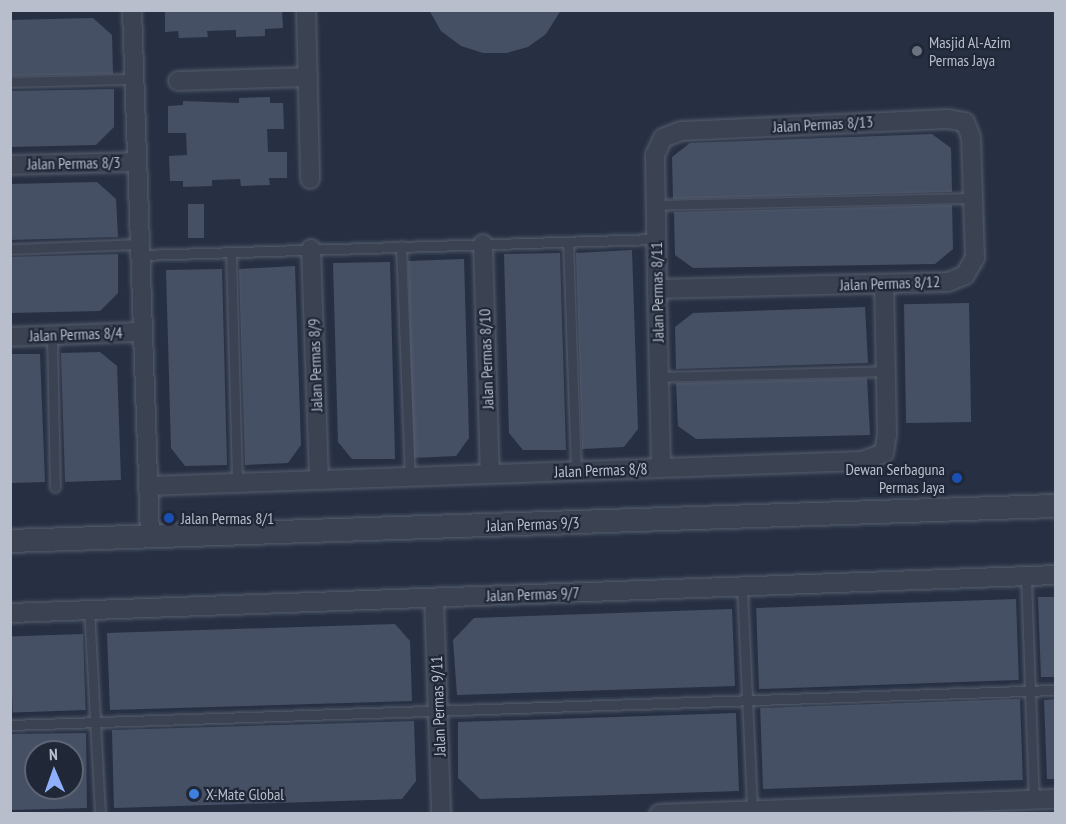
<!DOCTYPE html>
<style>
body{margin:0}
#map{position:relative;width:1066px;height:824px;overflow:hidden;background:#273043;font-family:"PT Sans Narrow",sans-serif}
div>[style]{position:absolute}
.building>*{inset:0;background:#465065;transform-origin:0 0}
.roads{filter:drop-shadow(0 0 2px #565e6d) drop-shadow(0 0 2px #565e6d)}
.service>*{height:9px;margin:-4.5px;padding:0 4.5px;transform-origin:4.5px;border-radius:4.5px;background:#3b4353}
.minor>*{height:18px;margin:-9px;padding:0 9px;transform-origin:9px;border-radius:9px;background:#3b4353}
.tertiary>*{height:22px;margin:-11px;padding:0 11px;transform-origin:11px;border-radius:11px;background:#3b4353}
.dots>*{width:16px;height:16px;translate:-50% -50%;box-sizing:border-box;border:3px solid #202838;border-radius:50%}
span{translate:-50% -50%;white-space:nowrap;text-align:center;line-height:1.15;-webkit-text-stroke:4.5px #202838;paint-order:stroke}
.poi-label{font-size:16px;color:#b8becc}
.left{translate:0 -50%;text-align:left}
.right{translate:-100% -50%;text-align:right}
.street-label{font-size:16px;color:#b8becc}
.frame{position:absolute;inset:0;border:12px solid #b8becc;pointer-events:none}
.north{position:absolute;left:24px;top:740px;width:60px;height:60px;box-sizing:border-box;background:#202838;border:2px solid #5d6473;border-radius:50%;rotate:358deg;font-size:16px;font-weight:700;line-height:24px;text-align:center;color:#b8becc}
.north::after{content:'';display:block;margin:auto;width:21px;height:27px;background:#90affa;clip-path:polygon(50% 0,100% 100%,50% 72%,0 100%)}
</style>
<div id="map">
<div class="building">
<i style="clip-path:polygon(165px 10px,282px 10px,283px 28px,265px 29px,265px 36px,236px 37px,236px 30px,207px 31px,208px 37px,179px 38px,178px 31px,165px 32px)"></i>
<i style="clip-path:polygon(429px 10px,561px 10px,546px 34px,528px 47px,506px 53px,483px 53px,461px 46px,441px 31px)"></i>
<i style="clip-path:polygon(93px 18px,112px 35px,113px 74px,10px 76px,10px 20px)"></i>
<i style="clip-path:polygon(114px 89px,114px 127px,96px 145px,10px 147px,10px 91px)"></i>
<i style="clip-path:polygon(270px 97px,270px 103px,283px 103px,284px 129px,267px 129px,268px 152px,287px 152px,287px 178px,269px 178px,270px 185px,241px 186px,240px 179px,212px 180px,212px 186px,183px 187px,183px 181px,170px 181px,169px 156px,187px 155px,186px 133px,168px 133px,168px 106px,183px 105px,183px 101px,239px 103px,239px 98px)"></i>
<i style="clip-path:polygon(932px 134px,951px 148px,952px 192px,673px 199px,672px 157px,690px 143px)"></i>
<i style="clip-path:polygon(97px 182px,116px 199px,118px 237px,10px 240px,10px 184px)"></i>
<i style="left:188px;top:204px;width:16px;height:34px"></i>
<i style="clip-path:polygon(952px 205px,953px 249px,935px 264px,693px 268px,675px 255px,674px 212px)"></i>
<i style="clip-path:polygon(632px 250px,638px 429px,624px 447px,582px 449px,576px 253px)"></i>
<i style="clip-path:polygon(560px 253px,566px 450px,523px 450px,509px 433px,504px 254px)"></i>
<i style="clip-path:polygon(118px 254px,118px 293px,100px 311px,10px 313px,10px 257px)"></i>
<i style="clip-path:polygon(464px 259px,469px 438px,456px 456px,413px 458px,408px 261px)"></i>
<i style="clip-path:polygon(390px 262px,395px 459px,352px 459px,338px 442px,333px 263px)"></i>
<i style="clip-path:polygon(295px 266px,301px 445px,288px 463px,245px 465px,239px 269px)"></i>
<i style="clip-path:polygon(222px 269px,227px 465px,185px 466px,171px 448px,166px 270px)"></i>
<i style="left:969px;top:303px;width:119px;height:65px;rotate:89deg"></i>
<i style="clip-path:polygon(865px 307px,868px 363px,676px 369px,675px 327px,693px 313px)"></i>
<i style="clip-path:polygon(100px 352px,117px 366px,121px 480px,65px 482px,61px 353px)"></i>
<i style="clip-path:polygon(10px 354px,40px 354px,45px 482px,10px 483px)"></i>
<i style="clip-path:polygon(867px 378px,870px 435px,696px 439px,678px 426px,676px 383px)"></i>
<i style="clip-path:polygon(1038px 597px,1056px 597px,1056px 677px,1041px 677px)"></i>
<i style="left:1016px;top:599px;width:81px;height:260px;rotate:88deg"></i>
<i style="clip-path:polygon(732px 609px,735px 686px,457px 695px,453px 640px,474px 618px)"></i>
<i style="clip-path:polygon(395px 624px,410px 641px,412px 701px,110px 710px,107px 633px)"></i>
<i style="left:83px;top:634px;width:76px;height:73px;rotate:88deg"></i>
<i style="left:1020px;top:699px;width:81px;height:260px;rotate:88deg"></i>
<i style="clip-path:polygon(1056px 699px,1056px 779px,1047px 779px,1044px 700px)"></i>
<i style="clip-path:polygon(736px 713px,739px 791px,480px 799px,458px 778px,458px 722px)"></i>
<i style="clip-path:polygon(414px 721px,416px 781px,402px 799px,114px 808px,112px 730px)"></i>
<i style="clip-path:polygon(evenodd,86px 733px,87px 808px,10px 810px,10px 734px,86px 733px,36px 752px,72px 752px,72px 788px,36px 788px,36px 752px)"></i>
</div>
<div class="roads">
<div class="service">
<i style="left:10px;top:82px;width:124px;rotate:-1.4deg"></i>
<i style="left:655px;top:205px;width:318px;rotate:-1.3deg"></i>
<i style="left:568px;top:242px;width:229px;rotate:88deg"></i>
<i style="left:401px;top:246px;width:231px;rotate:87.8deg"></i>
<i style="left:10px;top:249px;width:130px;rotate:-2.2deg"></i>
<i style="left:231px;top:252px;width:231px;rotate:88.5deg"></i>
<i style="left:141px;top:255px;width:515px;rotate:-1.78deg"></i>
<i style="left:52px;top:335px;width:152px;rotate:88.9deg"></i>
<i style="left:659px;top:377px;width:227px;rotate:-1.5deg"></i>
<i style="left:1026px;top:576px;width:224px;rotate:88deg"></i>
<i style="left:742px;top:587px;width:223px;rotate:87.4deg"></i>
<i style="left:89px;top:609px;width:205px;rotate:86.9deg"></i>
<i style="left:10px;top:725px;width:1047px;rotate:-1.92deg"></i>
</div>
<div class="minor">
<i style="left:132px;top:10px;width:527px;rotate:88.04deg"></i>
<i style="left:306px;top:10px;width:169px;rotate:88.6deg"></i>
<i style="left:178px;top:81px;width:130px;rotate:-1.8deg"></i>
<i style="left:10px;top:165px;width:127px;rotate:-1.4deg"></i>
<i style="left:483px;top:244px;width:230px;rotate:88.3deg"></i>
<i style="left:311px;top:249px;width:231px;rotate:88deg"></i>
<i style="left:657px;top:289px;width:291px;rotate:-1.4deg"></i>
<i style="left:948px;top:282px;width:18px;rotate:-22deg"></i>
<i style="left:965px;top:275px;width:20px;rotate:-60deg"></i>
<i style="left:975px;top:258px;width:121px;rotate:-91.9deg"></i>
<i style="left:971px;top:137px;width:16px;rotate:-112deg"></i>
<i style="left:965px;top:122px;width:17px;rotate:-170deg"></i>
<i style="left:948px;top:119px;width:267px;rotate:177.4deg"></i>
<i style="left:681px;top:131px;width:19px;rotate:159deg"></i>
<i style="left:663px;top:138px;width:19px;rotate:115deg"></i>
<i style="left:655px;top:155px;width:134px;rotate:89.1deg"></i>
<i style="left:657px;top:289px;width:179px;rotate:88.7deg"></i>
<i style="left:10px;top:337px;width:132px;rotate:-2.2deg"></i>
<i style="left:148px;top:486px;width:714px;rotate:-2.01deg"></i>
<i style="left:862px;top:461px;width:23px;rotate:-20deg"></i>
<i style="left:884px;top:453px;width:18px;rotate:-81deg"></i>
<i style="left:887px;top:435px;width:151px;rotate:-91.1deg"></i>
<i style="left:434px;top:598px;width:216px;rotate:88.1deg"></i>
<i style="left:10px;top:613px;width:1047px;rotate:-2.08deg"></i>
<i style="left:659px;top:814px;width:397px;rotate:-2.2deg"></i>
</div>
<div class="tertiary">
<i style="left:10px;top:541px;width:1047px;rotate:-1.92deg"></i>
</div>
</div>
<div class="dots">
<i style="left:917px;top:51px;background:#6b7280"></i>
<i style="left:957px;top:478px;background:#1a4fb4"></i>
<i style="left:169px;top:518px;background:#1a4fb4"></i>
<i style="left:194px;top:794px;background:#3f7fe0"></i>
</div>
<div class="poi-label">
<span class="left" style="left:929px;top:51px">Masjid Al-Azim<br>Permas Jaya</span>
<span class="right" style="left:945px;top:478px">Dewan Serbaguna<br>Permas Jaya</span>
<span class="left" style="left:181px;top:518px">Jalan Permas 8/1</span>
<span class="left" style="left:206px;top:794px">X-Mate Global</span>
</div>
<div class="street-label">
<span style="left:823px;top:124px;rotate:-3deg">Jalan Permas 8/13</span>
<span style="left:74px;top:163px;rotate:-1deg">Jalan Permas 8/3</span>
<span style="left:890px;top:283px;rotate:-2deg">Jalan Permas 8/12</span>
<span style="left:657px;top:292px;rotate:-91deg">Jalan Permas 8/11</span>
<span style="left:76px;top:334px;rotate:-2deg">Jalan Permas 8/4</span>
<span style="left:486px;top:359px;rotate:-92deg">Jalan Permas 8/10</span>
<span style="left:315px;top:365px;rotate:-92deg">Jalan Permas 8/9</span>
<span style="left:601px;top:470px;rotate:-2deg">Jalan Permas 8/8</span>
<span style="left:533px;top:524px;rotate:-2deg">Jalan Permas 9/3</span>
<span style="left:533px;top:594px;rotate:-2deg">Jalan Permas 9/7</span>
<span style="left:438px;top:706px;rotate:-92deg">Jalan Permas 9/11</span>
</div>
<div class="frame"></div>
<div class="north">N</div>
</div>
